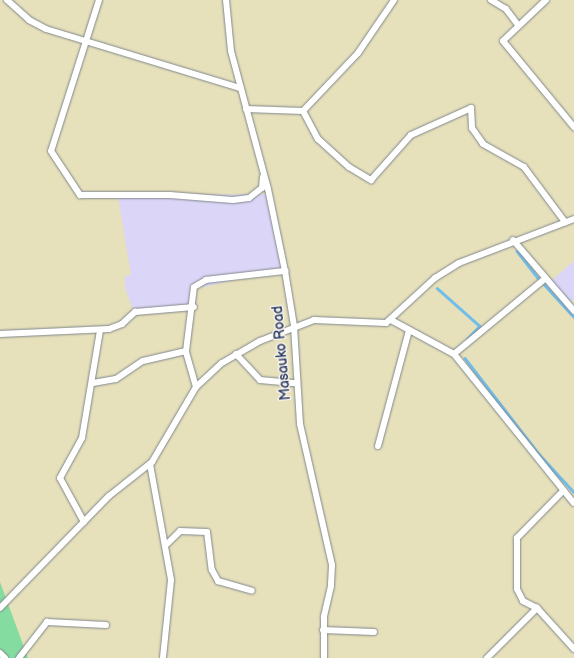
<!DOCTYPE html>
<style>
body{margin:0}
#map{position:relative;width:574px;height:658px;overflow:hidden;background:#e6e0bb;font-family:"Balsamiq Sans",sans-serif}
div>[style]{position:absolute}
.built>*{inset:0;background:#dbd6f7}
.green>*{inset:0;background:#85dca0}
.stream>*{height:2.5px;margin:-1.25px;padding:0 1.25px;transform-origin:1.25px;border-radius:1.25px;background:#72beeb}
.roads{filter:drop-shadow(0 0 1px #80888c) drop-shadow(0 0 1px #80888c)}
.street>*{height:6px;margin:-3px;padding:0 3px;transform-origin:3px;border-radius:3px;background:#fff}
span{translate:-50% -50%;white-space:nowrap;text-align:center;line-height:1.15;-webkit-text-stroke:3px #f7f3e8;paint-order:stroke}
.street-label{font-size:14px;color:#1b2f5e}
</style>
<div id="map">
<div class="built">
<i style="clip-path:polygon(268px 194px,281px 269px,195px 289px,196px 306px,133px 310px,125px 288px,125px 276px,131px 275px,118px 196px)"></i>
<i style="clip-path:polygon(574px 261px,574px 299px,570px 302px,551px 281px)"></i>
</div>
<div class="green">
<i style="clip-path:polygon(0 582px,28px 658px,0 658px)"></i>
</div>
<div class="stream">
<i style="left:517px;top:251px;width:39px;rotate:52deg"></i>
<i style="left:543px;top:283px;width:46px;rotate:47.6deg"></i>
<i style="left:437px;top:288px;width:57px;rotate:41.5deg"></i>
<i style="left:480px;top:326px;width:18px;rotate:133deg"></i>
<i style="left:465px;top:358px;width:121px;rotate:52.4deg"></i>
<i style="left:539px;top:454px;width:52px;rotate:47.4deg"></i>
</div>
<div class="roads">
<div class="street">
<i style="left:7px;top:0;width:30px;rotate:42deg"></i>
<i style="left:29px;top:20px;width:19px;rotate:28deg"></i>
<i style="left:46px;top:29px;width:203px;rotate:16.9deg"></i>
<i style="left:99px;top:0;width:158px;rotate:107.6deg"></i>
<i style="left:51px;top:151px;width:53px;rotate:56.6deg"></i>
<i style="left:80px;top:195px;width:90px"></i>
<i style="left:170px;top:195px;width:63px;rotate:4.5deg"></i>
<i style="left:233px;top:200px;width:16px;rotate:-7deg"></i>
<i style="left:249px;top:198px;width:16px;rotate:-38deg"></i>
<i style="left:262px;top:188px;width:11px;rotate:-85deg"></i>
<i style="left:226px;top:0;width:51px;rotate:84.4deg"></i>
<i style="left:231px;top:51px;width:143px;rotate:75deg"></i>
<i style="left:268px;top:189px;width:84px;rotate:78.3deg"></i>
<i style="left:285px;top:271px;width:56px;rotate:80.7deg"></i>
<i style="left:294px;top:326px;width:98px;rotate:86.5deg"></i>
<i style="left:300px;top:424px;width:145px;rotate:77.2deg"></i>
<i style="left:332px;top:565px;width:21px;rotate:93deg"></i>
<i style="left:331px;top:586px;width:32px;rotate:103deg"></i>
<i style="left:324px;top:617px;width:41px;rotate:90deg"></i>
<i style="left:491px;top:0;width:17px;rotate:31deg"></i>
<i style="left:506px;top:9px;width:20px;rotate:53deg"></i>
<i style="left:546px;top:0;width:59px;rotate:136.4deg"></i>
<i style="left:503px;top:41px;width:112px;rotate:50.5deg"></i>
<i style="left:246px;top:109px;width:57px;rotate:2deg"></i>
<i style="left:303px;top:111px;width:80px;rotate:-46.5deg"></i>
<i style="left:358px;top:53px;width:64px;rotate:-55.8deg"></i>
<i style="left:303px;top:111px;width:32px;rotate:62deg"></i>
<i style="left:318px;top:139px;width:42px;rotate:42.1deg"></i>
<i style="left:349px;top:167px;width:26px;rotate:31deg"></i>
<i style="left:371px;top:180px;width:60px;rotate:-48.4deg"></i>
<i style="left:411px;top:135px;width:66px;rotate:-24.2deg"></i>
<i style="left:471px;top:108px;width:20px;rotate:87deg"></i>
<i style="left:472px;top:128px;width:19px;rotate:55deg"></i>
<i style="left:483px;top:144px;width:47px;rotate:29.3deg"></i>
<i style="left:524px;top:167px;width:69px;rotate:53.3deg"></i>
<i style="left:513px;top:240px;width:94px;rotate:49.3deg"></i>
<i style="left:391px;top:320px;width:72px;rotate:28.4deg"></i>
<i style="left:454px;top:354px;width:191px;rotate:51.2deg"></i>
<i style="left:0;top:334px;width:109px;rotate:-2.6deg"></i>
<i style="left:109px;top:329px;width:14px;rotate:-21deg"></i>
<i style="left:122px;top:324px;width:18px;rotate:-43deg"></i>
<i style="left:135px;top:312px;width:59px;rotate:-4.8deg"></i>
<i style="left:236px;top:354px;width:35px;rotate:47deg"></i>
<i style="left:260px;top:380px;width:36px;rotate:5deg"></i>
<i style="left:454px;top:354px;width:119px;rotate:-39.6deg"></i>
<i style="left:93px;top:383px;width:23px;rotate:-10deg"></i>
<i style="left:116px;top:379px;width:32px;rotate:-34deg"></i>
<i style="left:143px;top:361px;width:44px;rotate:-13.1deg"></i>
<i style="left:196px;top:387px;width:37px;rotate:-106deg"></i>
<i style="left:186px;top:351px;width:64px;rotate:-82.9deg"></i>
<i style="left:194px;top:287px;width:14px;rotate:-30deg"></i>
<i style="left:206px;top:280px;width:80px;rotate:-6.5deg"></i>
<i style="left:378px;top:446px;width:120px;rotate:-75deg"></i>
<i style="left:150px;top:464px;width:118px;rotate:79.7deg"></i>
<i style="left:171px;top:580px;width:78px;rotate:95.9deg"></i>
<i style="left:563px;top:491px;width:66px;rotate:134.4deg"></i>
<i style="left:517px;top:538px;width:51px;rotate:90deg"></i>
<i style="left:517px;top:589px;width:13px;rotate:63deg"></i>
<i style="left:523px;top:601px;width:16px;rotate:27deg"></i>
<i style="left:537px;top:608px;width:55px;rotate:47.9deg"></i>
<i style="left:84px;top:522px;width:50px;rotate:-118.6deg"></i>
<i style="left:60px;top:478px;width:46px;rotate:-61.2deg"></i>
<i style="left:82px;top:438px;width:109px;rotate:-80.5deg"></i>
<i style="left:167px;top:544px;width:18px;rotate:-45deg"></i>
<i style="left:180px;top:531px;width:27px;rotate:2deg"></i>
<i style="left:207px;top:532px;width:38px;rotate:83deg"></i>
<i style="left:212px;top:570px;width:13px;rotate:61deg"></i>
<i style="left:218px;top:581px;width:35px;rotate:16deg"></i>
<i style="left:0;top:608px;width:156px;rotate:-45.8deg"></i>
<i style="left:109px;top:496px;width:55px;rotate:-38.3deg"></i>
<i style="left:152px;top:462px;width:87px;rotate:-59.6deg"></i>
<i style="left:196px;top:387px;width:35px;rotate:-43deg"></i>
<i style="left:222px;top:363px;width:44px;rotate:-30.1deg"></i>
<i style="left:260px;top:341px;width:58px;rotate:-21.3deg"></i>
<i style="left:314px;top:320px;width:72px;rotate:2.4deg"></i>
<i style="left:386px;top:323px;width:67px;rotate:-42.6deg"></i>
<i style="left:435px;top:278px;width:28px;rotate:-32deg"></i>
<i style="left:459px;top:263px;width:123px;rotate:-20.9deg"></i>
<i style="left:323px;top:630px;width:51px;rotate:2.2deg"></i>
<i style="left:0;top:653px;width:7px;rotate:45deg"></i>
<i style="left:19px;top:658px;width:46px;rotate:-52.1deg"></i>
<i style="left:47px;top:622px;width:59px;rotate:2.9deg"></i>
<i style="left:487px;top:658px;width:71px;rotate:-45deg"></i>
</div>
</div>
<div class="street-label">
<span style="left:282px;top:353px;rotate:-95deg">Masauko Road</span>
</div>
</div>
